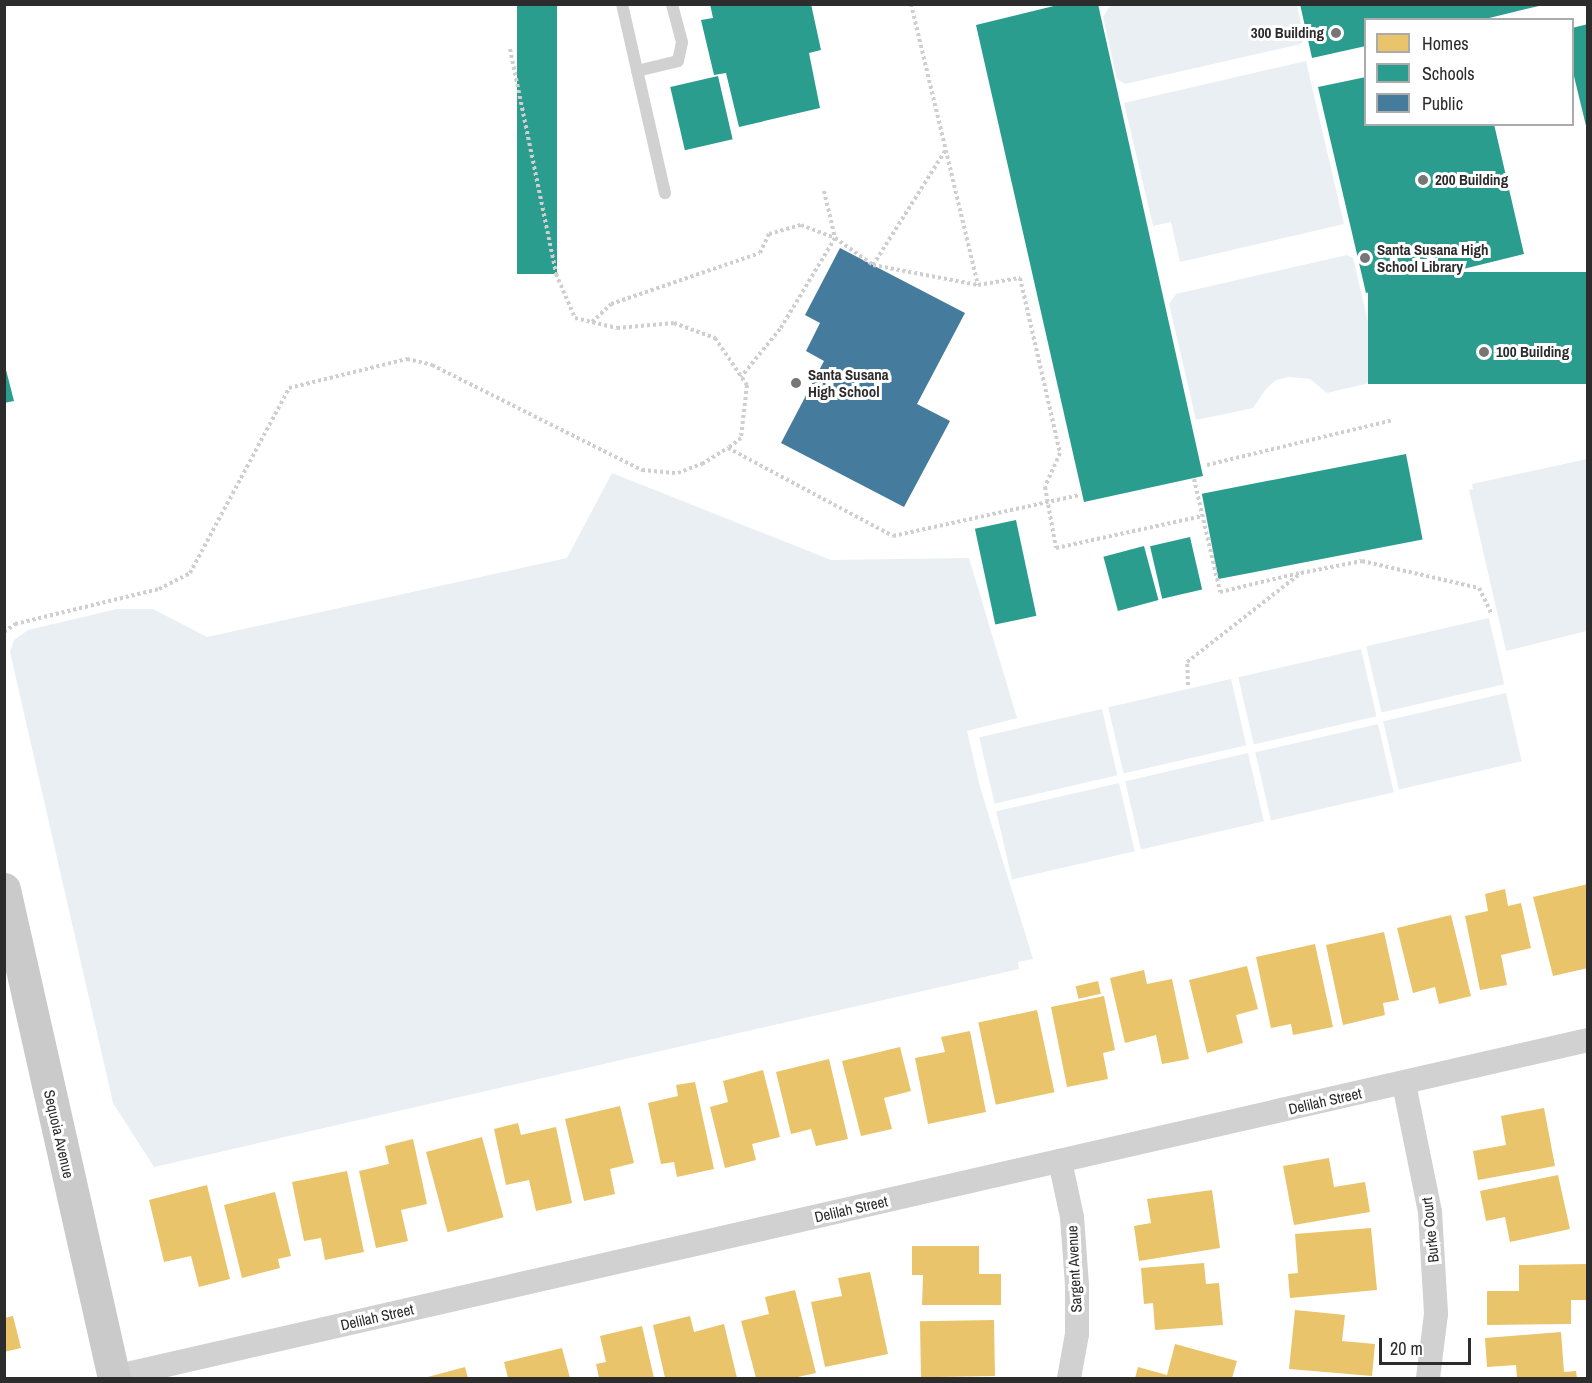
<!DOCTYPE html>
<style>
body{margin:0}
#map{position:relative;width:1592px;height:1383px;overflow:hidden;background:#fff;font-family:"Archivo Narrow",sans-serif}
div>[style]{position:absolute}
.green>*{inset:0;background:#eaeff4;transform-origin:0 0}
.homes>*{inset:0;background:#e9c46a;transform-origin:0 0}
.schools>*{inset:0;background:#2a9d8f;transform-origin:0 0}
.public>*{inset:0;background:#457b9d}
.path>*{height:4px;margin-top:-2px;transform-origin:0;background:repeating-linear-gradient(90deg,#cfcfcf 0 3px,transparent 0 6px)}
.lane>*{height:12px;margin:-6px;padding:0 6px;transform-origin:6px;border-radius:6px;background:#d1d1d1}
.street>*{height:24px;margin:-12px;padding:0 12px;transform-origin:12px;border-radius:12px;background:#d1d1d1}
.secondary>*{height:33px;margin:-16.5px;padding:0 16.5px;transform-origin:16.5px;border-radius:16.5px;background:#cacaca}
.dots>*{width:16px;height:16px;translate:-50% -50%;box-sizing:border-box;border:3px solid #fff;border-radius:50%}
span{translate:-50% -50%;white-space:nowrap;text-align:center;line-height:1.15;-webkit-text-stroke:6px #fff;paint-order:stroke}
.poi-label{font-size:15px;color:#2c2c2c;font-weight:700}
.right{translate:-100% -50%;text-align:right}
.left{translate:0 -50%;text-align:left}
.street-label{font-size:15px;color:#2c2c2c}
.frame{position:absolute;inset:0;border:6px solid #2c2c2c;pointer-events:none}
.legend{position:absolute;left:1364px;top:18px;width:210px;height:108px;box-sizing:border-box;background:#fff;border:2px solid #ababab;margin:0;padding:8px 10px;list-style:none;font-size:18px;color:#2c2c2c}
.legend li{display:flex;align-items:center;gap:12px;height:30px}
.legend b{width:30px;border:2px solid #ababab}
.scale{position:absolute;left:1379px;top:1338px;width:92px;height:27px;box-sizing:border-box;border:3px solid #2c2c2c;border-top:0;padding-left:8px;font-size:18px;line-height:21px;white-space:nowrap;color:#2c2c2c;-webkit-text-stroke:4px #fff;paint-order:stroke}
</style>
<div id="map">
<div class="green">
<i style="clip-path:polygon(1117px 5px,1297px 5px,1304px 39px,1301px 44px,1125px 84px,1117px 79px,1103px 17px,1110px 6px)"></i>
<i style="clip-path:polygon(1306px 61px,1344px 224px,1180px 262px,1171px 222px,1153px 226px,1124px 103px)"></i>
<i style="clip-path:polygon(1347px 255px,1353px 258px,1382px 380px,1327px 393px,1310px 379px,1289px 377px,1276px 380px,1266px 389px,1253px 408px,1196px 420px,1169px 304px,1176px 294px)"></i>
<i style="clip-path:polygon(1587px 459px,1587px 631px,1506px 651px,1469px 490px,1473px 489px,1472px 484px)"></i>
<i style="clip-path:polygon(612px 473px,831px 560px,969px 558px,1017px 718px,967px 731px,980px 787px,1033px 959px,1018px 962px,1019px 969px,154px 1167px,113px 1103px,10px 652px,14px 640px,28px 630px,117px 609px,153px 609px,207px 637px,567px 558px)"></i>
<i style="left:1489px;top:618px;width:68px;height:126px;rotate:77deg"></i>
<i style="left:1361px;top:649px;width:69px;height:126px;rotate:77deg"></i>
<i style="left:1231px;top:679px;width:68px;height:126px;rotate:77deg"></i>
<i style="left:1506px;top:693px;width:70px;height:126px;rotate:77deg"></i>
<i style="left:1102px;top:709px;width:68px;height:126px;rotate:77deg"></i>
<i style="left:1378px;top:724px;width:70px;height:126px;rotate:77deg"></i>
<i style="left:1248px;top:753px;width:70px;height:126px;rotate:77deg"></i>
<i style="left:1119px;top:783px;width:70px;height:126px;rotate:77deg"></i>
</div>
<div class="homes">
<i style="clip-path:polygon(1588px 884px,1588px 968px,1553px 976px,1533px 897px)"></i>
<i style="clip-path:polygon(1505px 889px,1508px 906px,1521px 903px,1531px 948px,1501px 955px,1507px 985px,1480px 990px,1465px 916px,1488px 911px,1485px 894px)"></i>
<i style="clip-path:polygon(1451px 915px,1471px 996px,1439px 1004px,1435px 987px,1413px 993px,1397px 928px)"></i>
<i style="clip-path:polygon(1384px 932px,1399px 1000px,1383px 1003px,1385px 1015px,1343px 1025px,1326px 945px)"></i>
<i style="clip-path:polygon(1315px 944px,1333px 1027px,1293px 1035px,1291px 1024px,1271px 1028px,1256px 957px)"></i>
<i style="clip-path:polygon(1247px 966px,1258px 1009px,1236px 1015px,1243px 1043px,1207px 1053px,1189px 980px)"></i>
<i style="clip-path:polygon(1144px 970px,1147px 984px,1172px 979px,1189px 1059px,1162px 1064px,1156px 1035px,1125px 1043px,1110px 978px)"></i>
<i style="left:1098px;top:981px;width:13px;height:23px;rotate:77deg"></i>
<i style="clip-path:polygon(1104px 996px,1115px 1050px,1103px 1053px,1108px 1079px,1067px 1087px,1051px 1007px)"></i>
<i style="left:1037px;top:1010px;width:84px;height:60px;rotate:78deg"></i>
<i style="clip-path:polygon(970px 1031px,986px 1112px,928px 1124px,915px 1058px,945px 1052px,941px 1037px)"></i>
<i style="clip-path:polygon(900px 1047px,911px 1091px,884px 1098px,892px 1129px,861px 1136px,842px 1061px)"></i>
<i style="clip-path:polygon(829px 1059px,848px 1139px,816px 1146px,811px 1129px,791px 1134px,776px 1072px)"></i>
<i style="clip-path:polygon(763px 1070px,780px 1137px,752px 1144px,756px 1160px,725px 1168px,710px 1107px,728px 1102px,723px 1081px)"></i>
<i style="clip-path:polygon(695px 1082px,714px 1169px,677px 1177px,674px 1162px,661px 1164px,648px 1103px,678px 1096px,676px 1085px)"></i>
<i style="clip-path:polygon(620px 1106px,634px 1163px,610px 1169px,615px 1194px,584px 1201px,565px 1119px)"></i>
<i style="clip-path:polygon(1544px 1108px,1555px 1166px,1478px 1180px,1473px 1151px,1506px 1145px,1501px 1116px)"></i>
<i style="clip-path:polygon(518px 1123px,521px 1135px,556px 1127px,572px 1203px,536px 1211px,529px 1180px,506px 1185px,494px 1129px)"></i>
<i style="left:482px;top:1137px;width:83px;height:58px;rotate:75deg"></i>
<i style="clip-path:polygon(413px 1139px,427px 1204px,401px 1210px,408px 1241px,376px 1248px,359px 1171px,389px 1164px,385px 1146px)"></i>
<i style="clip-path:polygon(1329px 1158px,1334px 1187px,1365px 1182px,1370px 1212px,1294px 1225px,1283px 1166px)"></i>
<i style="clip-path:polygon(347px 1171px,364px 1252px,325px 1260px,321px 1238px,304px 1241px,292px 1182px)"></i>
<i style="clip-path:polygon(1558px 1175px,1570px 1229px,1510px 1242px,1505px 1217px,1486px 1221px,1480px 1191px)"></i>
<i style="clip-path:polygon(207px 1185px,230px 1279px,199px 1287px,191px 1256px,164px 1262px,149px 1200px)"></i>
<i style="clip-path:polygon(1212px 1190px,1220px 1248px,1139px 1261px,1134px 1226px,1151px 1223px,1147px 1199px)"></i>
<i style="clip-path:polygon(275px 1192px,291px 1256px,278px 1259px,280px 1268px,242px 1278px,224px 1205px)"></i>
<i style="clip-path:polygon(1371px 1228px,1377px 1290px,1290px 1298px,1288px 1274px,1298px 1273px,1295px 1234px)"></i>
<i style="clip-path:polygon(912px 1246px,979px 1246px,979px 1274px,1001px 1274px,1001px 1305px,922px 1305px,923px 1275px,912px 1275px)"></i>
<i style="clip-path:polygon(1204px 1263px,1206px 1284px,1219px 1283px,1223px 1325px,1155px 1330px,1153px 1303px,1144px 1304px,1141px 1268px)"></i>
<i style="clip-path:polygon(1588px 1264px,1588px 1300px,1571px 1300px,1571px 1324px,1487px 1325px,1487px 1291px,1519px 1291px,1519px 1265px)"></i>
<i style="clip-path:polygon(870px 1272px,888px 1354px,825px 1367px,811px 1302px,842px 1296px,838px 1278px)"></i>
<i style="clip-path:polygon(795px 1290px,816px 1373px,793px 1378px,756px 1378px,741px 1321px,769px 1314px,765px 1297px)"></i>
<i style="clip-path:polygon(1295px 1310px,1345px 1315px,1342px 1341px,1375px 1344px,1372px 1376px,1289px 1369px)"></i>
<i style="clip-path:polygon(13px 1316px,21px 1348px,4px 1352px,4px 1318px)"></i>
<i style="clip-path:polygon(690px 1316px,694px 1332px,724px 1324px,737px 1378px,665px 1378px,653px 1325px)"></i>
<i style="left:994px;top:1320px;width:56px;height:74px;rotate:89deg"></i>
<i style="clip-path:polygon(642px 1326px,654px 1378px,599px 1378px,596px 1364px,606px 1362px,600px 1336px)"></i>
<i style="clip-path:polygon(1561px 1332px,1564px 1372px,1576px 1371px,1577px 1378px,1517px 1378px,1516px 1365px,1487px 1367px,1485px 1338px)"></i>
<i style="clip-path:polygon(1175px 1344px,1237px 1361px,1232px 1378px,1135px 1378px,1138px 1367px,1167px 1375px)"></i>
<i style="clip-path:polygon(562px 1348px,570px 1378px,508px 1378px,504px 1362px)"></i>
<i style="clip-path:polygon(465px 1367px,468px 1378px,424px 1378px)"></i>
</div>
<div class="schools">
<i style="left:517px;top:4px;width:40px;height:270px"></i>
<i style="clip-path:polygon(710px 4px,811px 4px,821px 50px,809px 53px,820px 108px,739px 127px,726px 73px,714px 75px,701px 20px,713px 18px)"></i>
<i style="clip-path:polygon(1062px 4px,1098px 4px,1203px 476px,1084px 502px,976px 25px)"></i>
<i style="clip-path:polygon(1300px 4px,1543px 4px,1543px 5px,1481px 20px,1366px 20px,1366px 46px,1312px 58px)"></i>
<i style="clip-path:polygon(1588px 24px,1588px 130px,1587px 130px,1572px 68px,1572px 28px)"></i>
<i style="left:718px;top:76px;width:65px;height:49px;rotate:77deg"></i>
<i style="clip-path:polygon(1366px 77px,1366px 124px,1494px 124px,1524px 254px,1366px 293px,1318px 87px)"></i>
<i style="left:1588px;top:272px;width:112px;height:220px;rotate:90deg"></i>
<i style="clip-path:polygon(4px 362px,14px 401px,4px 403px)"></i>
<i style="left:1406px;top:454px;width:87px;height:208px;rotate:79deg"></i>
<i style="left:1016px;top:520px;width:98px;height:42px;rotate:78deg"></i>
<i style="left:1190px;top:537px;width:54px;height:41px;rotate:77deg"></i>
<i style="left:1144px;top:546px;width:56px;height:42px;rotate:75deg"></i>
</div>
<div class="public">
<i style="clip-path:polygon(840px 248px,965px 313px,917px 404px,950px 421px,904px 507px,781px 443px,824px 361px,806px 351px,820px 323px,805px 315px)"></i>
</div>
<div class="path">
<i style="left:911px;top:4px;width:289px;rotate:76.6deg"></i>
<i style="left:978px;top:285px;width:43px;rotate:-9.5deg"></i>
<i style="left:1020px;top:278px;width:180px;rotate:77.1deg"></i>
<i style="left:1060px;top:453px;width:37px;rotate:114deg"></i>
<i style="left:1045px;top:487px;width:62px;rotate:79.8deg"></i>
<i style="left:1056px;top:548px;width:150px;rotate:-12.3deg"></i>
<i style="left:510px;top:49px;width:230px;rotate:78.4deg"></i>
<i style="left:556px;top:274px;width:48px;rotate:66.6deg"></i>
<i style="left:575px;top:318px;width:43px;rotate:13.4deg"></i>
<i style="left:617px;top:328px;width:57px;rotate:-5deg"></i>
<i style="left:674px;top:323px;width:44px;rotate:20.1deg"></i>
<i style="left:715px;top:338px;width:57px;rotate:55.8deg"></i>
<i style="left:747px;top:385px;width:53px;rotate:96.5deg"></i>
<i style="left:741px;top:438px;width:16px;rotate:142deg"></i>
<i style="left:728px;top:448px;width:187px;rotate:28.1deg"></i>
<i style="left:893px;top:536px;width:190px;rotate:-12.4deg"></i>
<i style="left:824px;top:191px;width:48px;rotate:76.8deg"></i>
<i style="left:835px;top:238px;width:47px;rotate:35.4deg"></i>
<i style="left:873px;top:265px;width:107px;rotate:10.8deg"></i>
<i style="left:873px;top:265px;width:135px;rotate:-57.7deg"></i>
<i style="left:592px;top:322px;width:26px;rotate:-43deg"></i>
<i style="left:611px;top:304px;width:157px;rotate:-18.9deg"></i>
<i style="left:760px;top:253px;width:21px;rotate:-65deg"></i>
<i style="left:769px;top:234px;width:33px;rotate:-16deg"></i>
<i style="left:801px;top:225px;width:36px;rotate:21deg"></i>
<i style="left:835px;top:238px;width:106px;rotate:121.1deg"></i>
<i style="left:780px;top:329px;width:62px;rotate:129.1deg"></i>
<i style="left:1207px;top:465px;width:191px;rotate:-13.6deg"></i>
<i style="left:1194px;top:479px;width:116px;rotate:77deg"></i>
<i style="left:1220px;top:592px;width:81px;rotate:-13.5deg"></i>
<i style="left:4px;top:632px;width:14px;rotate:-36deg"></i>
<i style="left:15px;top:624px;width:148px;rotate:-13.7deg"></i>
<i style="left:159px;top:589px;width:35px;rotate:-27deg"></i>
<i style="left:190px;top:573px;width:210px;rotate:-61.8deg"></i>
<i style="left:289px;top:388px;width:122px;rotate:-13.8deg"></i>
<i style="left:407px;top:359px;width:26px;rotate:13deg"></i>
<i style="left:432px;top:365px;width:235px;rotate:26.6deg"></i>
<i style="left:642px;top:470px;width:36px;rotate:5deg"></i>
<i style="left:678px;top:473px;width:26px;rotate:-21deg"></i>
<i style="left:702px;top:464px;width:31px;rotate:-32deg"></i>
<i style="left:1188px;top:685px;width:23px;rotate:-92deg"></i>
<i style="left:1187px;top:662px;width:145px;rotate:-38deg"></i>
<i style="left:1301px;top:573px;width:62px;rotate:-11.1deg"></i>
<i style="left:1362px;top:561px;width:120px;rotate:13deg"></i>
<i style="left:1479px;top:588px;width:28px;rotate:64deg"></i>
</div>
<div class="lane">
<i style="left:622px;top:4px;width:194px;rotate:77.2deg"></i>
<i style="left:637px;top:71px;width:42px;rotate:-13.7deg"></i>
<i style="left:678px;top:61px;width:19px;rotate:-78deg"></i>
<i style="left:682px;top:42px;width:39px;rotate:-105deg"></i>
</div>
<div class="street">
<i style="left:1404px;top:1084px;width:131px;rotate:78.5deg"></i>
<i style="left:1430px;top:1212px;width:102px;rotate:86.6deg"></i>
<i style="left:1436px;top:1314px;width:64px;rotate:97.1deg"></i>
<i style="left:1060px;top:1161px;width:57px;rotate:77.9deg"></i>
<i style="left:1072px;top:1217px;width:68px;rotate:85.8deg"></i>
<i style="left:1077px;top:1285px;width:49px;rotate:90deg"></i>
<i style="left:1077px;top:1334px;width:45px;rotate:100.3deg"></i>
<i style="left:114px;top:1377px;width:1512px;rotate:-12.88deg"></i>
</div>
<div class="secondary">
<i style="left:4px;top:889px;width:501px;rotate:77.32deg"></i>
</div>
<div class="dots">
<i style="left:1336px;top:33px;background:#767676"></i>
<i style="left:1423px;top:180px;background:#767676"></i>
<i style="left:1365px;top:258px;background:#767676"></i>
<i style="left:1484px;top:352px;background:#767676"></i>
<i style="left:796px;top:383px;background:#767676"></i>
</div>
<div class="poi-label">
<span class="right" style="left:1324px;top:33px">300 Building</span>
<span class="left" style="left:1435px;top:180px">200 Building</span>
<span class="left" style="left:1377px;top:258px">Santa Susana High<br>School Library</span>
<span class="left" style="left:1496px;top:352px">100 Building</span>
<span class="left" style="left:808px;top:383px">Santa Susana<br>High School</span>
</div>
<div class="street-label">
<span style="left:1325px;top:1101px;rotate:-13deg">Delilah Street</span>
<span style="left:59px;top:1134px;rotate:77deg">Sequoia Avenue</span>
<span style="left:851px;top:1209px;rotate:-13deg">Delilah Street</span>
<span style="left:1430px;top:1230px;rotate:-96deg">Burke Court</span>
<span style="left:1074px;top:1269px;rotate:-93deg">Sargent Avenue</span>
<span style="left:377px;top:1317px;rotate:-13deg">Delilah Street</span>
</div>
<div class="frame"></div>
<ul class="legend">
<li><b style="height:16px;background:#e9c46a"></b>Homes</li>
<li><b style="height:16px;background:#2a9d8f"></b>Schools</li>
<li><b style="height:16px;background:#457b9d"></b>Public</li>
</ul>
<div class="scale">20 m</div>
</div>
